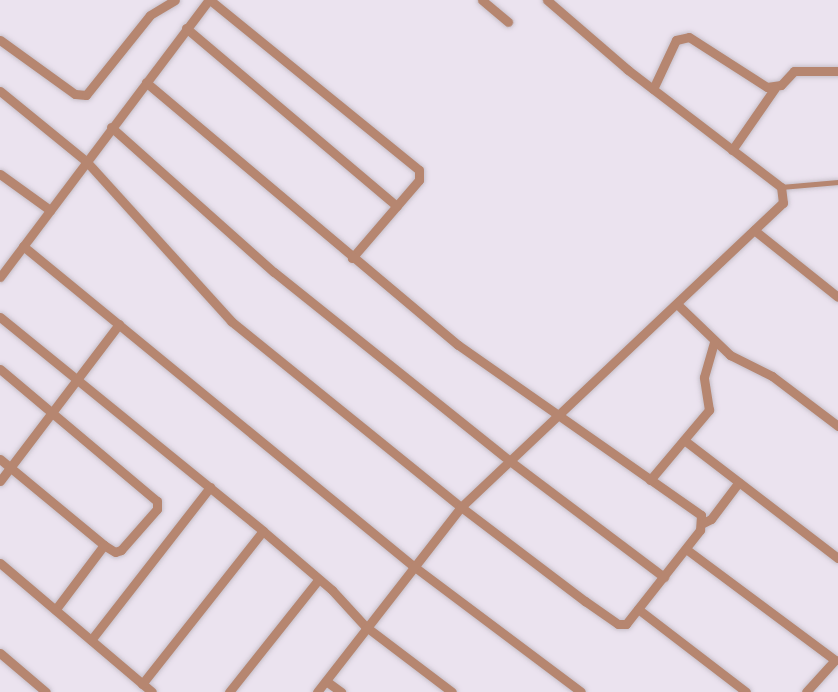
<!DOCTYPE html>
<style>
body{margin:0}
#map{position:relative;width:838px;height:692px;overflow:hidden;background:#ebe3ef;font-family:"Fira Sans Condensed",sans-serif}
div>[style]{position:absolute}
.roads{filter:drop-shadow(0 0 2px #c6bfc9) drop-shadow(0 0 2px #c6bfc9)}
.lane>*{height:4.5px;margin:-2.25px;padding:0 2.25px;transform-origin:2.25px;border-radius:2.25px;background:#b68670}
.street>*{height:9px;margin:-4.5px;padding:0 4.5px;transform-origin:4.5px;border-radius:4.5px;background:#b68670}
span{translate:-50% -50%;white-space:nowrap;text-align:center;line-height:1.15;-webkit-text-stroke:4.5px #fff;paint-order:stroke}
</style>
<div id="map">
<div class="roads">
<div class="lane">
<i style="left:781px;top:187px;width:57px;rotate:-5deg"></i>
</div>
<div class="street">
<i style="left:210px;top:0;width:269px;rotate:39.1deg"></i>
<i style="left:419px;top:170px;width:10px;rotate:90deg"></i>
<i style="left:419px;top:180px;width:103px;rotate:130.7deg"></i>
<i style="left:482px;top:0;width:34px;rotate:40deg"></i>
<i style="left:186px;top:28px;width:276px;rotate:40.2deg"></i>
<i style="left:0;top:40px;width:92px;rotate:35.8deg"></i>
<i style="left:75px;top:94px;width:11px;rotate:5deg"></i>
<i style="left:86px;top:95px;width:102px;rotate:-51.3deg"></i>
<i style="left:150px;top:15px;width:29px;rotate:-31deg"></i>
<i style="left:653px;top:89px;width:54px;rotate:-64.9deg"></i>
<i style="left:676px;top:40px;width:13px;rotate:-13deg"></i>
<i style="left:689px;top:37px;width:93px;rotate:32.7deg"></i>
<i style="left:767px;top:87px;width:14px;rotate:-8deg"></i>
<i style="left:781px;top:85px;width:19px;rotate:-47deg"></i>
<i style="left:794px;top:71px;width:44px"></i>
<i style="left:0;top:91px;width:112px;rotate:39.2deg"></i>
<i style="left:87px;top:162px;width:215px;rotate:47.8deg"></i>
<i style="left:231px;top:321px;width:296px;rotate:39deg"></i>
<i style="left:461px;top:507px;width:156px;rotate:37.2deg"></i>
<i style="left:585px;top:601px;width:40px;rotate:34.9deg"></i>
<i style="left:618px;top:624px;width:8px"></i>
<i style="left:626px;top:624px;width:120px;rotate:-51.8deg"></i>
<i style="left:700px;top:530px;width:15px;rotate:-86deg"></i>
<i style="left:701px;top:515px;width:297px;rotate:-145deg"></i>
<i style="left:458px;top:345px;width:408px;rotate:-139.9deg"></i>
<i style="left:111px;top:127px;width:218px;rotate:41.7deg"></i>
<i style="left:274px;top:272px;width:302px;rotate:38.7deg"></i>
<i style="left:510px;top:461px;width:193px;rotate:37deg"></i>
<i style="left:732px;top:150px;width:75px;rotate:-55.3deg"></i>
<i style="left:0;top:174px;width:62px;rotate:35.8deg"></i>
<i style="left:754px;top:230px;width:107px;rotate:38.6deg"></i>
<i style="left:23px;top:246px;width:503px;rotate:39.35deg"></i>
<i style="left:412px;top:565px;width:211px;rotate:36.9deg"></i>
<i style="left:0;top:277px;width:347px;rotate:-53deg"></i>
<i style="left:677px;top:304px;width:74px;rotate:43.9deg"></i>
<i style="left:730px;top:355px;width:47px;rotate:26.6deg"></i>
<i style="left:772px;top:376px;width:83px;rotate:37.1deg"></i>
<i style="left:0;top:317px;width:339px;rotate:39.1deg"></i>
<i style="left:263px;top:531px;width:91px;rotate:40.5deg"></i>
<i style="left:332px;top:590px;width:49px;rotate:47.5deg"></i>
<i style="left:365px;top:626px;width:109px;rotate:37.2deg"></i>
<i style="left:0;top:369px;width:205px;rotate:40.1deg"></i>
<i style="left:157px;top:501px;width:8px;rotate:90deg"></i>
<i style="left:157px;top:509px;width:55px;rotate:131.3deg"></i>
<i style="left:121px;top:550px;width:6px;rotate:162deg"></i>
<i style="left:115px;top:552px;width:13px;rotate:-148deg"></i>
<i style="left:684px;top:440px;width:194px;rotate:37.5deg"></i>
<i style="left:0;top:459px;width:135px;rotate:39.6deg"></i>
<i style="left:104px;top:545px;width:81px;rotate:127deg"></i>
<i style="left:650px;top:480px;width:92px;rotate:-49.9deg"></i>
<i style="left:709px;top:410px;width:33px;rotate:-99deg"></i>
<i style="left:704px;top:377px;width:36px;rotate:-74deg"></i>
<i style="left:0;top:481px;width:197px;rotate:-52.8deg"></i>
<i style="left:703px;top:523px;width:9px;rotate:-27deg"></i>
<i style="left:711px;top:519px;width:46px;rotate:-52.9deg"></i>
<i style="left:686px;top:549px;width:186px;rotate:36.7deg"></i>
<i style="left:835px;top:660px;width:43px;rotate:132.2deg"></i>
<i style="left:0;top:563px;width:199px;rotate:40.3deg"></i>
<i style="left:638px;top:609px;width:136px;rotate:37.5deg"></i>
<i style="left:91px;top:640px;width:194px;rotate:-52.1deg"></i>
<i style="left:0;top:653px;width:60px;rotate:40.3deg"></i>
<i style="left:326px;top:681px;width:19px;rotate:36deg"></i>
<i style="left:142px;top:684px;width:195px;rotate:-51.7deg"></i>
<i style="left:229px;top:692px;width:144px;rotate:-51.5deg"></i>
<i style="left:317px;top:692px;width:234px;rotate:-52.1deg"></i>
<i style="left:461px;top:507px;width:443px;rotate:-43.4deg"></i>
<i style="left:783px;top:203px;width:16px;rotate:-97deg"></i>
<i style="left:781px;top:187px;width:193px;rotate:-142.6deg"></i>
<i style="left:628px;top:70px;width:107px;rotate:-139.2deg"></i>
</div>
</div>
</div>
